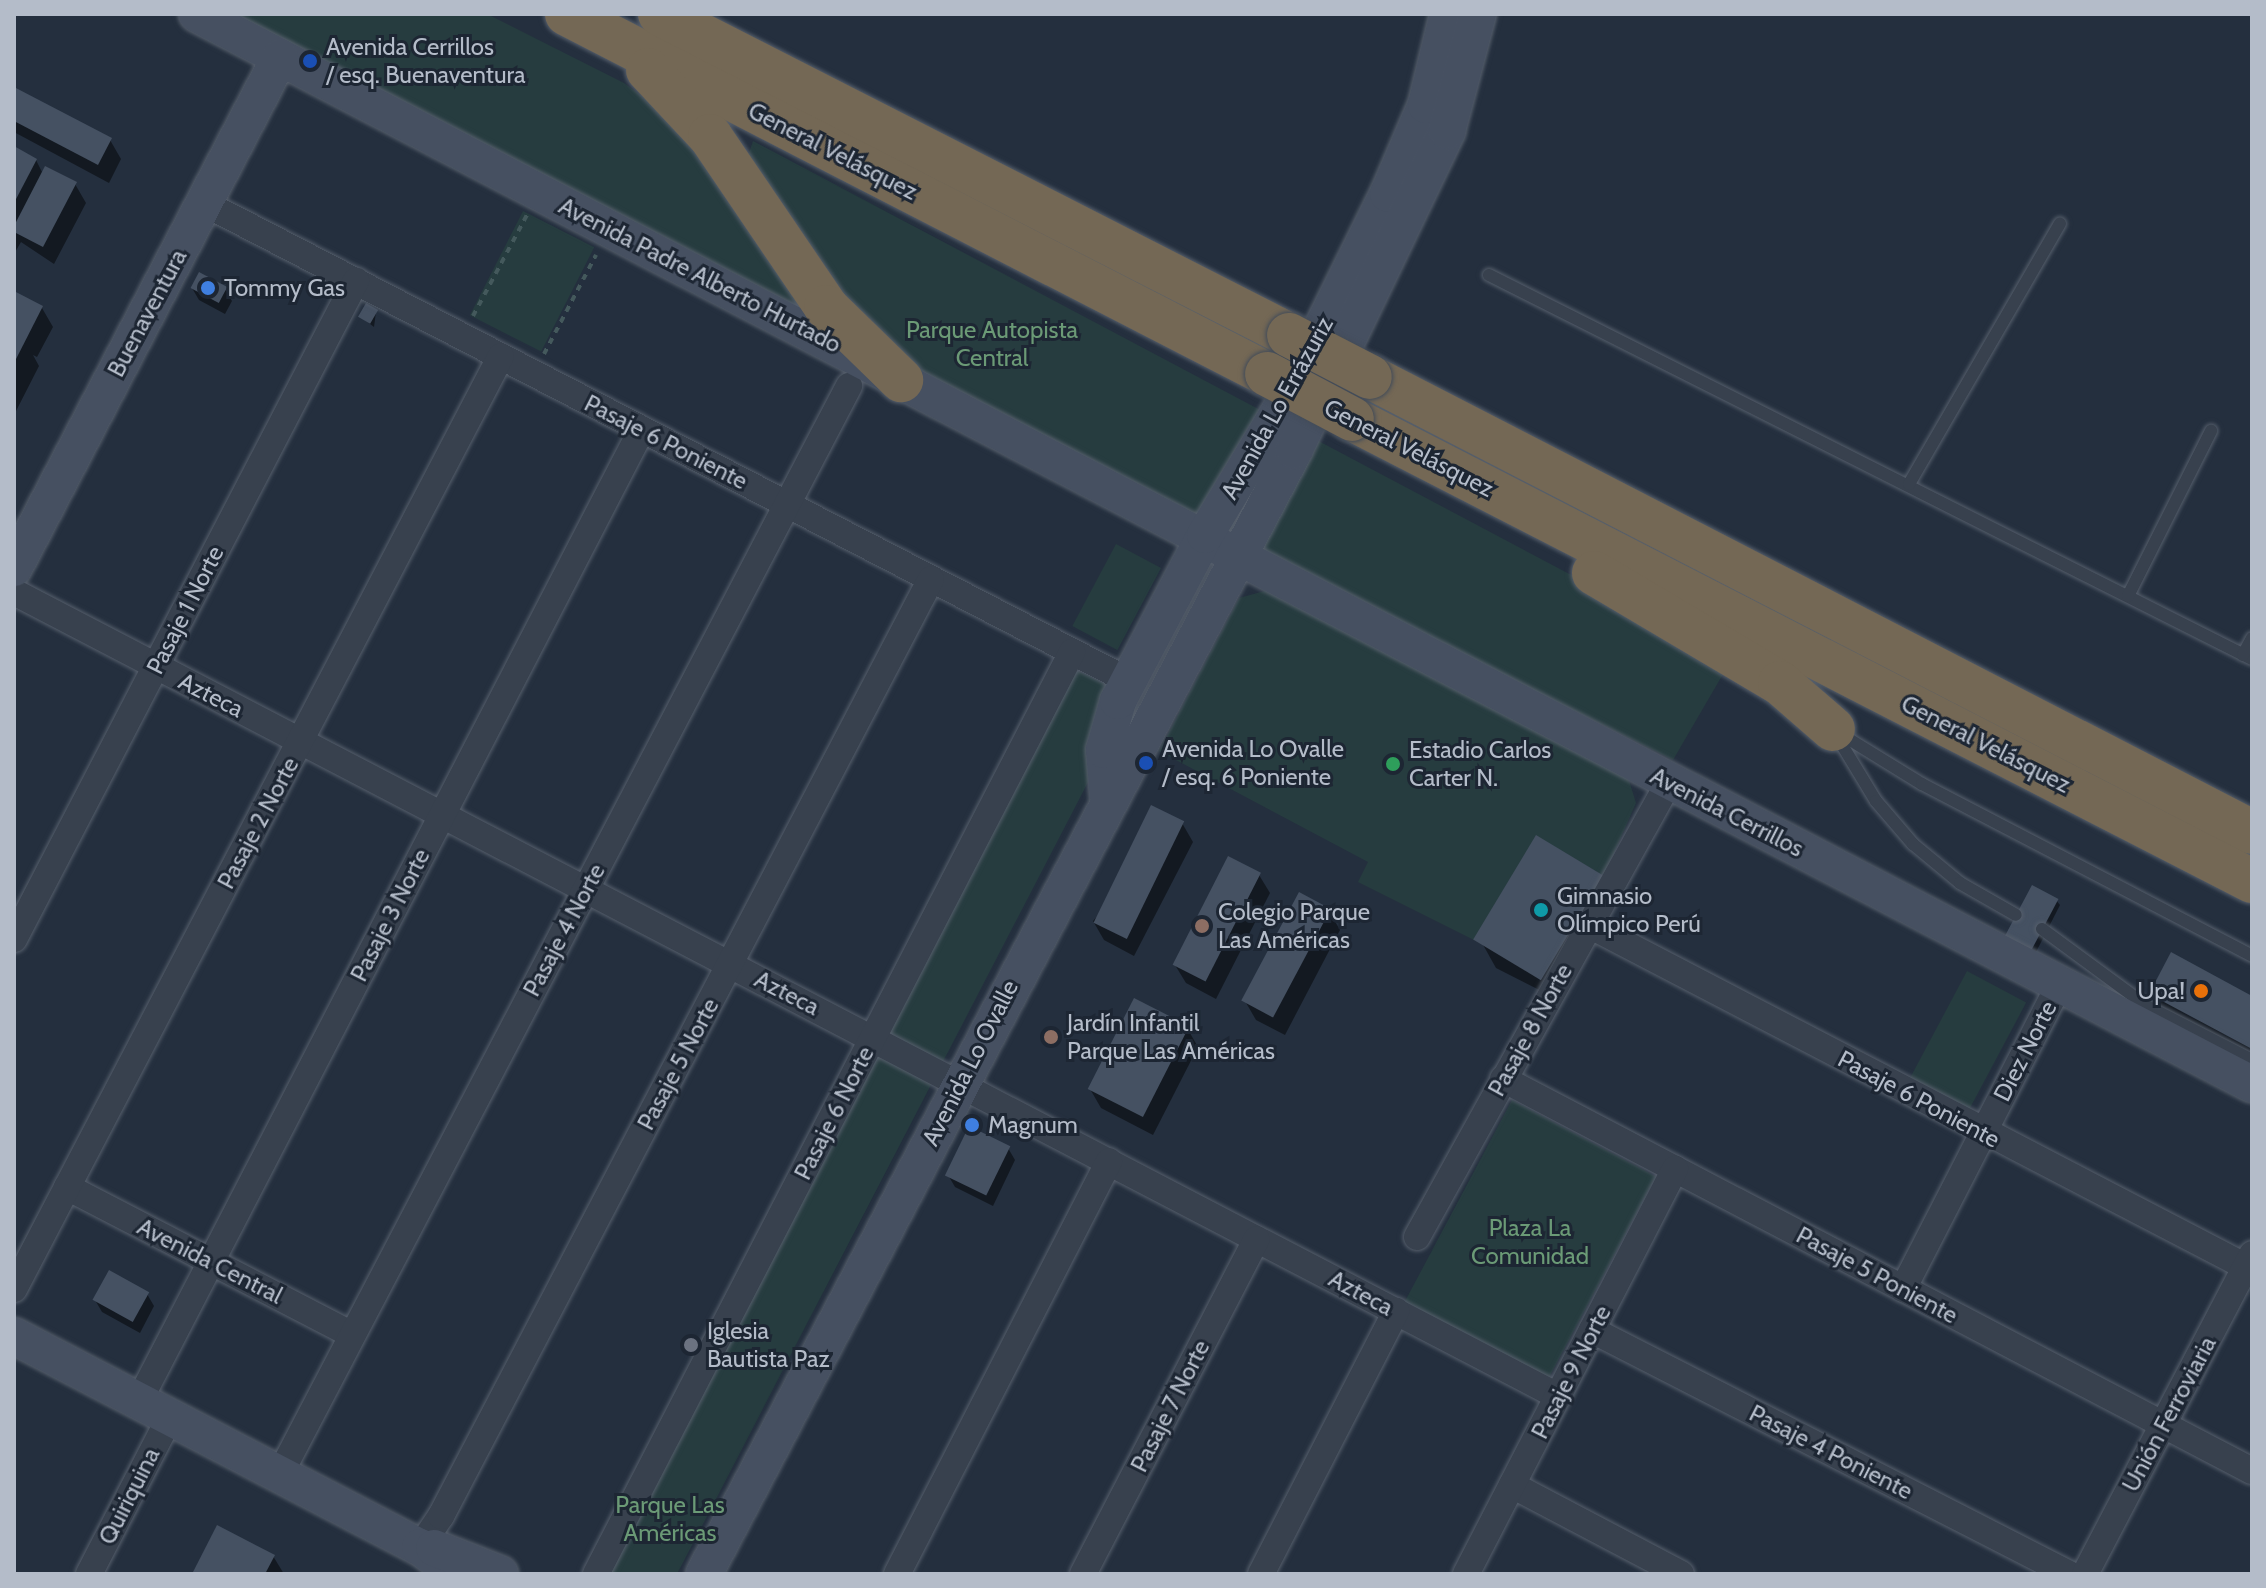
<!DOCTYPE html>
<meta charset="utf-8">
<style>
body{margin:0}
#map{position:relative;width:2266px;height:1588px;overflow:hidden;background:#242f3e;font-family:Cabin,sans-serif}
div>[style]{position:absolute}
.green>*{inset:0;background:#263c3f;transform-origin:0 0}
.shadow>*{inset:0;background:#0007}
.building>*{inset:0;background:#455162;transform-origin:0 0}
.path>*{height:4px;margin-top:-2px;transform-origin:0;background:repeating-linear-gradient(90deg,#44595c 0 6px,transparent 0 12px)}
.roads{filter:drop-shadow(0 0 2px #565f6c) drop-shadow(0 0 2px #565f6c)}
.lane>*{height:12px;margin:-6px;padding:0 6px;transform-origin:6px;border-radius:6px;background:#38414e}
.street>*{height:26px;margin:-13px;padding:0 13px;transform-origin:13px;border-radius:13px;background:#38414e}
.secondary>*{height:36px;margin:-18px;padding:0 18px;transform-origin:18px;border-radius:18px;background:#465061}
.highway>*{height:44px;margin:-22px;padding:0 22px;transform-origin:22px;border-radius:22px;background:#746855}
.bridges{filter:drop-shadow(0 0 2px #434c59) drop-shadow(0 0 2px #434c59)}
.highway-bridge>*{height:44px;margin:-22px;padding:0 22px;transform-origin:22px;border-radius:22px;background:#746855}
.dots>*{width:22px;height:22px;translate:-50% -50%;box-sizing:border-box;border:4px solid #1d2633;border-radius:50%}
span{translate:-50% -50%;white-space:nowrap;text-align:center;line-height:1.15;-webkit-text-stroke:6px #1d2633;paint-order:stroke}
.poi-label{font-size:24px;color:#b4bcc9}
.left{translate:0 -50%;text-align:left}
.right{translate:-100% -50%;text-align:right}
.street-label{font-size:24px;color:#b4bcc9}
.park-label{font-size:24px;color:#6b9a76}
.frame{position:absolute;inset:0;border:16px solid #b4bcc9;pointer-events:none}
</style>
<div id="map">
<div class="green">
<i style="clip-path:polygon(228px 14px,487px 14px,624px 83px,669px 116px,822px 329px)"></i>
<i style="clip-path:polygon(753px 141px,1609px 595px,1726px 669px,1673px 760px,969px 408px,874px 345px,746px 162px)"></i>
<i style="left:523px;top:211px;width:80px;height:117px;rotate:27deg"></i>
<i style="left:1116px;top:544px;width:51px;height:93px;rotate:28deg"></i>
<i style="clip-path:polygon(1276px 588px,1628px 777px,1636px 803px,1604px 876px,1536px 836px,1480px 943px,1358px 882px,1368px 862px,1159px 751px,1239px 598px)"></i>
<i style="clip-path:polygon(1076px 670px,1112px 687px,1098px 763px,677px 1574px,606px 1574px)"></i>
<i style="left:1967px;top:971px;width:67px;height:121px;rotate:28deg"></i>
<i style="left:1512px;top:1100px;width:163px;height:232px;rotate:28deg"></i>
</div>
<div class="shadow">
<i style="clip-path:polygon(14px 89px,110px 140px,121px 159px,109px 183px,14px 132px)"></i>
<i style="clip-path:polygon(14px 149px,36px 160px,43px 174px,75px 184px,86px 203px,54px 264px,21px 242px,14px 254px)"></i>
<i style="clip-path:polygon(192px 288px,225px 289px,232px 301px,225px 314px,199px 300px)"></i>
<i style="clip-path:polygon(14px 294px,42px 308px,53px 327px,37px 357px,33px 355px,39px 366px,14px 415px)"></i>
<i style="clip-path:polygon(376px 312px,374px 327px,361px 317px)"></i>
<i style="clip-path:polygon(1182px 823px,1193px 842px,1134px 956px,1104px 940px,1093px 921px)"></i>
<i style="clip-path:polygon(1259px 875px,1270px 893px,1216px 999px,1186px 983px,1175px 965px)"></i>
<i style="clip-path:polygon(1602px 878px,1617px 903px,1561px 1001px,1496px 968px,1482px 943px)"></i>
<i style="clip-path:polygon(2056px 900px,2060px 905px,2034px 956px,2010px 944px)"></i>
<i style="clip-path:polygon(1329px 911px,1340px 930px,1285px 1035px,1256px 1020px,1245px 1001px)"></i>
<i style="clip-path:polygon(2151px 994px,2252px 998px,2252px 1065px,2166px 1019px)"></i>
<i style="clip-path:polygon(1187px 1028px,1198px 1047px,1153px 1135px,1101px 1108px,1090px 1089px)"></i>
<i style="clip-path:polygon(1008px 1148px,1015px 1160px,993px 1206px,955px 1187px,948px 1175px)"></i>
<i style="clip-path:polygon(147px 1294px,154px 1306px,140px 1333px,102px 1312px,95px 1300px)"></i>
<i style="clip-path:polygon(273px 1556px,284px 1574px,194px 1574px)"></i>
</div>
<div class="building">
<i style="clip-path:polygon(14px 87px,112px 138px,98px 165px,14px 121px)"></i>
<i style="clip-path:polygon(14px 146px,37px 159px,14px 203px)"></i>
<i style="clip-path:polygon(45px 166px,77px 182px,43px 247px,14px 232px,14px 226px)"></i>
<i style="left:199px;top:272px;width:32px;height:18px;rotate:28deg"></i>
<i style="clip-path:polygon(14px 291px,43px 306px,14px 363px)"></i>
<i style="left:366px;top:303px;width:14px;height:16px;rotate:30deg"></i>
<i style="left:1151px;top:805px;width:37px;height:131px;rotate:26deg"></i>
<i style="left:1536px;top:835px;width:79px;height:122px;rotate:31deg"></i>
<i style="left:1228px;top:856px;width:37px;height:122px;rotate:27deg"></i>
<i style="left:2032px;top:885px;width:30px;height:60px;rotate:28deg"></i>
<i style="left:1299px;top:892px;width:36px;height:123px;rotate:28deg"></i>
<i style="clip-path:polygon(2171px 952px,2252px 996px,2252px 1049px,2149px 994px)"></i>
<i style="left:1134px;top:998px;width:62px;height:102px;rotate:27deg"></i>
<i style="left:969px;top:1126px;width:46px;height:55px;rotate:26deg"></i>
<i style="left:109px;top:1270px;width:46px;height:34px;rotate:29deg"></i>
<i style="clip-path:polygon(217px 1525px,275px 1555px,265px 1574px,192px 1574px)"></i>
</div>
<div class="path">
<i style="left:473px;top:316px;width:115px;rotate:-61.9deg"></i>
<i style="left:544px;top:354px;width:112px;rotate:-62.3deg"></i>
</div>
<div class="roads">
<div class="lane">
<i style="left:1489px;top:275px;width:854px;rotate:26.72deg"></i>
<i style="left:1909px;top:484px;width:301px;rotate:-59.9deg"></i>
<i style="left:2128px;top:596px;width:185px;rotate:-63.3deg"></i>
<i style="left:2243px;top:655px;width:19px;rotate:-62deg"></i>
<i style="left:1839px;top:733px;width:97px;rotate:31.6deg"></i>
<i style="left:1922px;top:784px;width:372px;rotate:27.5deg"></i>
<i style="left:1836px;top:735px;width:77px;rotate:58.8deg"></i>
<i style="left:1876px;top:801px;width:57px;rotate:49.3deg"></i>
<i style="left:1913px;top:844px;width:61px;rotate:39.7deg"></i>
<i style="left:1960px;top:883px;width:64px;rotate:29.7deg"></i>
<i style="left:2042px;top:929px;width:130px;rotate:36.3deg"></i>
<i style="left:2147px;top:1006px;width:118px;rotate:27.2deg"></i>
</div>
<div class="street">
<i style="left:204px;top:203px;width:1041px;rotate:27.33deg"></i>
<i style="left:14px;top:592px;width:1741px;rotate:27.51deg"></i>
<i style="left:1589px;top:925px;width:747px;rotate:27.49deg"></i>
<i style="left:14px;top:939px;width:742px;rotate:-62.54deg"></i>
<i style="left:1503px;top:1079px;width:845px;rotate:27.63deg"></i>
<i style="left:67px;top:1187px;width:321px;rotate:27.4deg"></i>
<i style="left:1417px;top:1237px;width:520px;rotate:-61.02deg"></i>
<i style="left:14px;top:1289px;width:1052px;rotate:-62.44deg"></i>
<i style="left:1903px;top:1289px;width:343px;rotate:-62.8deg"></i>
<i style="left:1592px;top:1330px;width:536px;rotate:27.09deg"></i>
<i style="left:139px;top:1401px;width:1094px;rotate:-62.64deg"></i>
<i style="left:280px;top:1474px;width:1228px;rotate:-62.39deg"></i>
<i style="left:1512px;top:1485px;width:191px;rotate:27.8deg"></i>
<i style="left:420px;top:1547px;width:37px;rotate:-56deg"></i>
<i style="left:441px;top:1516px;width:1057px;rotate:-62.39deg"></i>
<i style="left:89px;top:1574px;width:177px;rotate:-62.7deg"></i>
<i style="left:596px;top:1574px;width:1038px;rotate:-62.69deg"></i>
<i style="left:897px;top:1574px;width:464px;rotate:-62.8deg"></i>
<i style="left:1083px;top:1574px;width:377px;rotate:-62.6deg"></i>
<i style="left:1261px;top:1574px;width:296px;rotate:-62.8deg"></i>
<i style="left:1466px;top:1574px;width:456px;rotate:-62.7deg"></i>
<i style="left:2085px;top:1574px;width:361px;rotate:-62.4deg"></i>
</div>
<div class="secondary">
<i style="left:197px;top:14px;width:2317px;rotate:27.51deg"></i>
<i style="left:14px;top:568px;width:576px;rotate:-62.5deg"></i>
<i style="left:1108px;top:797px;width:47px;rotate:-94.9deg"></i>
<i style="left:1104px;top:750px;width:51px;rotate:-74.1deg"></i>
<i style="left:1118px;top:701px;width:187px;rotate:-62.3deg"></i>
<i style="left:1205px;top:535px;width:163px;rotate:-59deg"></i>
<i style="left:1289px;top:395px;width:224px;rotate:-63.8deg"></i>
<i style="left:1388px;top:194px;width:97px;rotate:-66.9deg"></i>
<i style="left:1426px;top:105px;width:94px;rotate:-76.4deg"></i>
<i style="left:14px;top:1336px;width:458px;rotate:27.5deg"></i>
<i style="left:420px;top:1547px;width:45px;rotate:36.9deg"></i>
<i style="left:434px;top:1548px;width:71px;rotate:21.5deg"></i>
<i style="left:704px;top:1574px;width:1269px;rotate:-62.28deg"></i>
<i style="left:1294px;top:451px;width:355px;rotate:-64.4deg"></i>
<i style="left:1447px;top:131px;width:121px;rotate:-75.2deg"></i>
</div>
<div class="highway">
<i style="left:567px;top:14px;width:787px;rotate:27.22deg"></i>
<i style="left:660px;top:14px;width:706px;rotate:27.04deg"></i>
<i style="left:648px;top:70px;width:91px;rotate:46.8deg"></i>
<i style="left:710px;top:136px;width:207px;rotate:55.8deg"></i>
<i style="left:826px;top:307px;width:105px;rotate:44.2deg"></i>
<i style="left:1370px;top:377px;width:992px;rotate:27.29deg"></i>
<i style="left:1352px;top:419px;width:1012px;rotate:27.17deg"></i>
<i style="left:1594px;top:573px;width:216px;rotate:30.6deg"></i>
<i style="left:1780px;top:683px;width:70px;rotate:41deg"></i>
</div>
</div>
<div class="bridges">
<div class="highway-bridge">
<i style="left:1289px;top:335px;width:91px;rotate:27.4deg"></i>
<i style="left:1267px;top:374px;width:96px;rotate:27.9deg"></i>
</div>
</div>
<div class="dots">
<i style="left:310px;top:61px;background:#1a4fb4"></i>
<i style="left:208px;top:288px;background:#3f7fe0"></i>
<i style="left:1146px;top:763px;background:#1a4fb4"></i>
<i style="left:1393px;top:764px;background:#2e9e5b"></i>
<i style="left:1541px;top:910px;background:#0f9aa8"></i>
<i style="left:1202px;top:926px;background:#8d6e63"></i>
<i style="left:2201px;top:991px;background:#e8710a"></i>
<i style="left:1051px;top:1037px;background:#8d6e63"></i>
<i style="left:972px;top:1125px;background:#3f7fe0"></i>
<i style="left:691px;top:1345px;background:#6b7280"></i>
</div>
<div class="poi-label">
<span class="left" style="left:326px;top:61px">Avenida Cerrillos<br>/ esq. Buenaventura</span>
<span class="left" style="left:224px;top:288px">Tommy Gas</span>
<span class="left" style="left:1162px;top:763px">Avenida Lo Ovalle<br>/ esq. 6 Poniente</span>
<span class="left" style="left:1409px;top:764px">Estadio Carlos<br>Carter N.</span>
<span class="left" style="left:1557px;top:910px">Gimnasio<br>Olímpico Perú</span>
<span class="left" style="left:1218px;top:926px">Colegio Parque<br>Las Américas</span>
<span class="right" style="left:2185px;top:991px">Upa!</span>
<span class="left" style="left:1067px;top:1037px">Jardín Infantil<br>Parque Las Américas</span>
<span class="left" style="left:988px;top:1125px">Magnum</span>
<span class="left" style="left:707px;top:1345px">Iglesia<br>Bautista Paz</span>
</div>
<div class="street-label">
<span style="left:833px;top:151px;rotate:27deg">General Velásquez</span>
<span style="left:700px;top:275px;rotate:27deg">Avenida Padre Alberto Hurtado</span>
<span style="left:147px;top:313px;rotate:-62deg">Buenaventura</span>
<span style="left:1277px;top:408px;rotate:-61deg">Avenida Lo Errázuriz</span>
<span style="left:666px;top:442px;rotate:27deg">Pasaje 6 Poniente</span>
<span style="left:1409px;top:448px;rotate:27deg">General Velásquez</span>
<span style="left:185px;top:610px;rotate:-63deg">Pasaje 1 Norte</span>
<span style="left:211px;top:695px;rotate:27deg">Azteca</span>
<span style="left:1986px;top:744px;rotate:27deg">General Velásquez</span>
<span style="left:1727px;top:812px;rotate:27deg">Avenida Cerrillos</span>
<span style="left:258px;top:823px;rotate:-62deg">Pasaje 2 Norte</span>
<span style="left:390px;top:915px;rotate:-63deg">Pasaje 3 Norte</span>
<span style="left:564px;top:930px;rotate:-62deg">Pasaje 4 Norte</span>
<span style="left:787px;top:993px;rotate:27deg">Azteca</span>
<span style="left:1530px;top:1030px;rotate:-61deg">Pasaje 8 Norte</span>
<span style="left:2025px;top:1051px;rotate:-63deg">Diez Norte</span>
<span style="left:970px;top:1063px;rotate:-63deg">Avenida Lo Ovalle</span>
<span style="left:678px;top:1064px;rotate:-62deg">Pasaje 5 Norte</span>
<span style="left:1919px;top:1099px;rotate:28deg">Pasaje 6 Poniente</span>
<span style="left:834px;top:1113px;rotate:-63deg">Pasaje 6 Norte</span>
<span style="left:210px;top:1261px;rotate:27deg">Avenida Central</span>
<span style="left:1877px;top:1275px;rotate:28deg">Pasaje 5 Poniente</span>
<span style="left:1361px;top:1293px;rotate:28deg">Azteca</span>
<span style="left:1571px;top:1372px;rotate:-63deg">Pasaje 9 Norte</span>
<span style="left:1170px;top:1406px;rotate:-63deg">Pasaje 7 Norte</span>
<span style="left:2169px;top:1414px;rotate:-62deg">Unión Ferroviaria</span>
<span style="left:1831px;top:1452px;rotate:27deg">Pasaje 4 Poniente</span>
<span style="left:129px;top:1496px;rotate:-63deg">Quiriquina</span>
</div>
<div class="park-label">
<span style="left:992px;top:344px">Parque Autopista<br>Central</span>
<span style="left:1530px;top:1242px">Plaza La<br>Comunidad</span>
<span style="left:670px;top:1519px">Parque Las<br>Américas</span>
</div>
<div class="frame"></div>
</div>
